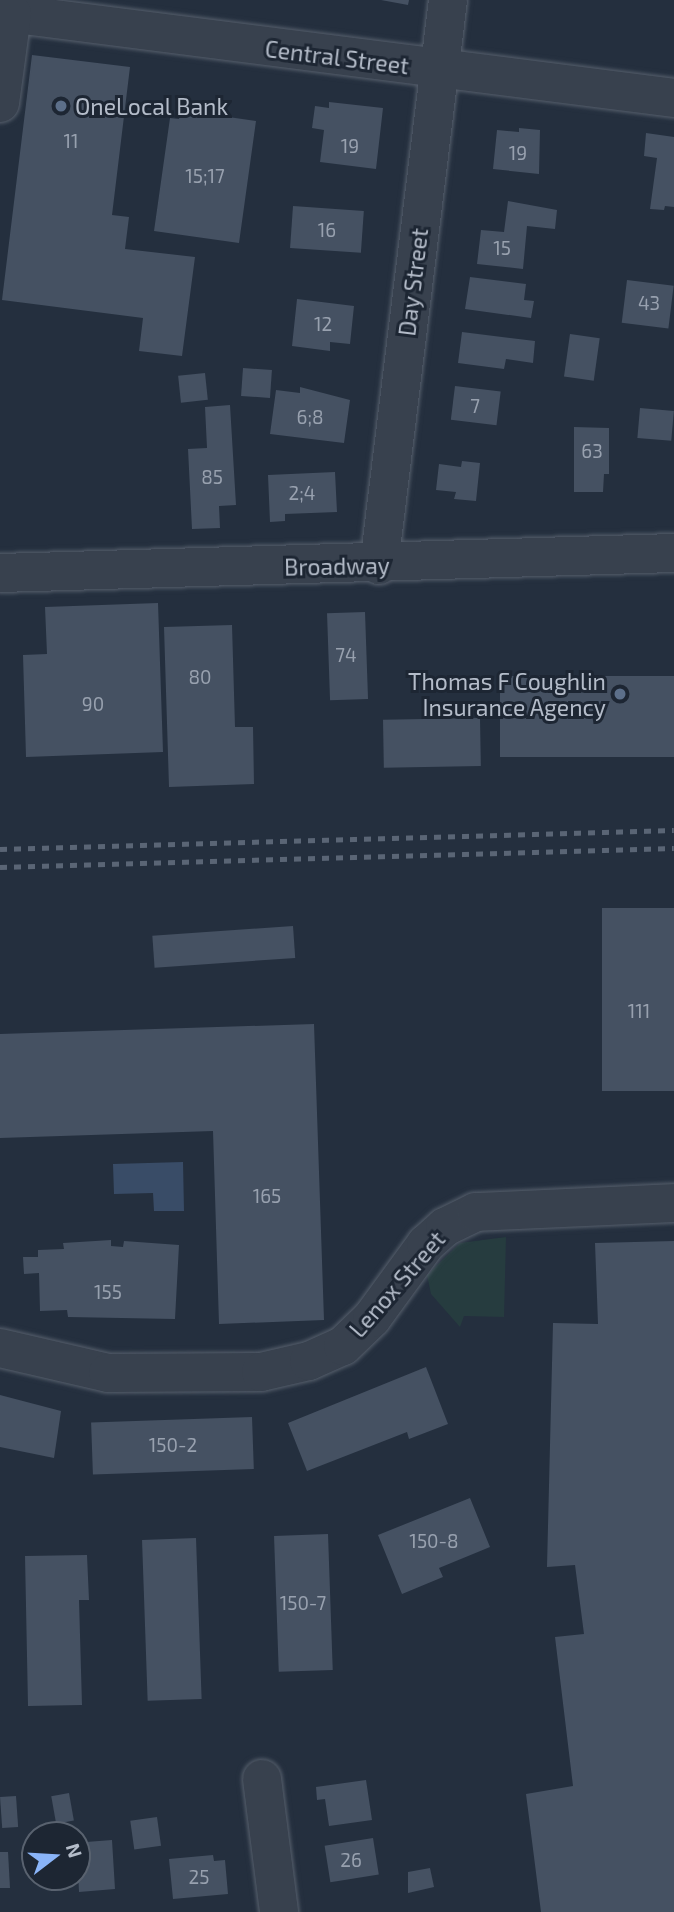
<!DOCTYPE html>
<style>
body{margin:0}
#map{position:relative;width:674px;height:1912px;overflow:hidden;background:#242f3e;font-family:"Exo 2",sans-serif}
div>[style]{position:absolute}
.green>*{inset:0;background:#263c3f}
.water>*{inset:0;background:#394c67}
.building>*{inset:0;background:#455162;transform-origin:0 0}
.roads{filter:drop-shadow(0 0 2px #565f6c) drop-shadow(0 0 2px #565f6c)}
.minor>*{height:38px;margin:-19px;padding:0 19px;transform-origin:19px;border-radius:19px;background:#38414e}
.rail>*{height:5px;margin-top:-2.5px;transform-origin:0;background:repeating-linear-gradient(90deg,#5a6575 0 7px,transparent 0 14px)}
.dots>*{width:19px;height:19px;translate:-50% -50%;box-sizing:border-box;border:4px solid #1d2633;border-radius:50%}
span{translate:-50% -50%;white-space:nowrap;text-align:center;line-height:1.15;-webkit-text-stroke:6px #1d2633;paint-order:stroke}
.number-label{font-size:19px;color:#98a1af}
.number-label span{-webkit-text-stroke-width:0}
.street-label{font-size:23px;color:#b4bcc9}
.poi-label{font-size:23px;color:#b4bcc9}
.left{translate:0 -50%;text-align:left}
.right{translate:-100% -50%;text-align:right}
.north{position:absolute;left:21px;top:1821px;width:70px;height:70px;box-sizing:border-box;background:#1d2633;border:2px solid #59626f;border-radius:50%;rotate:73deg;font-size:19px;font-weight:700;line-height:28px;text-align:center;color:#b4bcc9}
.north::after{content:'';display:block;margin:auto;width:24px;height:32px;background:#8ab4f8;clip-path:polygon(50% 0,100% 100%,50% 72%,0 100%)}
</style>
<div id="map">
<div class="green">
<i style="clip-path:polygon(506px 1237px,504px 1317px,464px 1316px,460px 1327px,431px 1294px,427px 1275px,460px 1243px)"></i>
</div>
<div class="water">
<i style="clip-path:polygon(183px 1162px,184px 1211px,154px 1211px,153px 1193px,114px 1194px,113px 1164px)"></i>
</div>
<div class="building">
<i style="clip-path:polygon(381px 0,409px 0,408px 5px)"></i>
<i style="clip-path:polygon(32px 55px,130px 67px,112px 215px,129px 217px,125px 249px,195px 257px,182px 356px,139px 351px,143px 318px,2px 300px)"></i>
<i style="clip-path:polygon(329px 102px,383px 108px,376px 169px,320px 162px,324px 130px,312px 128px,315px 106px,329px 108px)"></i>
<i style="clip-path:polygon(180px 110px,256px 121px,239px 243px,154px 231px,170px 118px,179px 119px)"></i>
<i style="clip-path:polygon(519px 128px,540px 130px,539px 174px,493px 169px,497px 130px,519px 132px)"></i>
<i style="clip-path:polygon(646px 133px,674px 137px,674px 207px,665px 206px,664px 210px,650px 209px,657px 158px,644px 156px)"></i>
<i style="clip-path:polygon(508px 201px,557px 210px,555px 229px,527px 226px,523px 269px,477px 264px,481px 230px,504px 232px)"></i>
<i style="left:293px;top:206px;width:71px;height:42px;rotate:4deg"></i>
<i style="clip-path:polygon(470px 277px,526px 284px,524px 300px,534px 301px,531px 318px,465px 309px)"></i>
<i style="left:627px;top:280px;width:47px;height:43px;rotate:7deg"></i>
<i style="clip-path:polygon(297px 299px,354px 306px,350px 344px,330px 342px,330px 351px,292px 346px)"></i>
<i style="clip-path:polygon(462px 332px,535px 341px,533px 363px,506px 359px,504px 369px,458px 363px)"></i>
<i style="left:570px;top:334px;width:30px;height:43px;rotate:8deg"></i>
<i style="left:243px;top:368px;width:29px;height:28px;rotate:4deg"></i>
<i style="left:205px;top:373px;width:27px;height:27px;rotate:84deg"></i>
<i style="left:455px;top:386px;width:46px;height:34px;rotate:7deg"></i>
<i style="clip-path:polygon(300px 387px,350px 400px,344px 443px,270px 434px,276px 390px,300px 393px)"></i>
<i style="clip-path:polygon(230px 405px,236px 505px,219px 506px,220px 528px,192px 529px,188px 449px,207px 448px,205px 407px)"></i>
<i style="left:640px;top:408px;width:34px;height:30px;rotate:5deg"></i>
<i style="clip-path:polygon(574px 427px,609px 428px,609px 474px,604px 474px,603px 492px,574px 492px)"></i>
<i style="clip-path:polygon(462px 461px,480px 463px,476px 501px,454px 499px,456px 492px,436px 490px,439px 464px,461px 467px)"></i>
<i style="clip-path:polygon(335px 472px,337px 512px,285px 514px,285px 521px,270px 522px,268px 475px)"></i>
<i style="clip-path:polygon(158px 603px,163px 752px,26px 757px,23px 655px,47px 654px,45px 607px)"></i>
<i style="left:365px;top:612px;width:87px;height:38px;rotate:88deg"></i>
<i style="clip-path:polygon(232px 625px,235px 727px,253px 727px,254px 784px,169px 787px,164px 627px)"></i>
<i style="left:674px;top:676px;width:81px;height:174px;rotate:90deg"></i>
<i style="left:480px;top:718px;width:48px;height:97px;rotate:89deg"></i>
<i style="left:674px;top:908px;width:183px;height:72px;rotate:90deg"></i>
<i style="left:293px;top:926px;width:32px;height:141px;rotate:86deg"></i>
<i style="clip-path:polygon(314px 1024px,324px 1320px,219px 1324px,213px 1131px,0 1138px,0 1034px)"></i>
<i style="clip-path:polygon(111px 1240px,111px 1246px,123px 1247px,124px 1241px,179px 1245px,175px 1319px,68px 1317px,67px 1310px,40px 1311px,39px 1273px,24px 1274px,23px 1257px,38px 1257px,38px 1250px,64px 1249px,63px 1243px)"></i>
<i style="clip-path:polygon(674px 1241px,674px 1912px,541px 1912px,526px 1794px,573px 1786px,555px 1637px,584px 1634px,575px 1565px,547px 1567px,553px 1323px,598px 1324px,595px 1243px)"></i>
<i style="clip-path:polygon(426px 1367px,448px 1424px,409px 1439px,407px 1432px,307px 1471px,288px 1423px)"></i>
<i style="clip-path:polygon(0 1395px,61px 1411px,54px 1458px,0 1447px)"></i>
<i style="left:252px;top:1417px;width:52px;height:161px;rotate:88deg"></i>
<i style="clip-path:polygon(470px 1498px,490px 1547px,439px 1568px,443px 1577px,402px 1594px,378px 1535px)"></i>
<i style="left:328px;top:1534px;width:136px;height:54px;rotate:88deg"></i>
<i style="left:196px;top:1538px;width:161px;height:54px;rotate:88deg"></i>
<i style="clip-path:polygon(87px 1555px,89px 1600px,79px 1600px,82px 1705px,28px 1706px,25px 1556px)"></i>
<i style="clip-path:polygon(366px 1780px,372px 1820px,329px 1826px,325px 1799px,317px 1800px,316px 1787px)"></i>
<i style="left:69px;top:1793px;width:28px;height:18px;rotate:80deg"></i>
<i style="left:16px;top:1796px;width:31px;height:16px;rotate:86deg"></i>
<i style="left:157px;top:1817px;width:29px;height:27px;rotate:82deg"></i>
<i style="left:373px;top:1838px;width:37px;height:49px;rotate:81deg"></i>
<i style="clip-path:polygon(112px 1840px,115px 1889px,79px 1892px,77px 1850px,86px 1849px,86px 1842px)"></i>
<i style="clip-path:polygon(0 1852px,8px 1852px,10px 1888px,0 1888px)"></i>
<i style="clip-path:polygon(213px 1855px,214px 1861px,225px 1860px,228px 1894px,173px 1899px,169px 1859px)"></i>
<i style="clip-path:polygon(430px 1868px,434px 1887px,408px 1893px,408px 1872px)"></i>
</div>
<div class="roads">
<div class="minor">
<i style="left:0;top:12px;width:679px;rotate:7.27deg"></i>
<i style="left:0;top:103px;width:90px;rotate:-82.3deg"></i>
<i style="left:379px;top:565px;width:569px;rotate:-83.04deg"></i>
<i style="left:0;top:573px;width:674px;rotate:-1.7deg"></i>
<i style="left:0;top:1348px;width:111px;rotate:13deg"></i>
<i style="left:108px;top:1373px;width:153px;rotate:-0.4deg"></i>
<i style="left:261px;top:1372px;width:49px;rotate:-12.9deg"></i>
<i style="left:309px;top:1361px;width:37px;rotate:-24deg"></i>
<i style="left:343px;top:1346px;width:40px;rotate:-44deg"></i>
<i style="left:372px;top:1318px;width:92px;rotate:-53.9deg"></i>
<i style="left:426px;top:1244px;width:25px;rotate:-42deg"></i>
<i style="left:445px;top:1227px;width:34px;rotate:-26deg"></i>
<i style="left:476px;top:1212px;width:198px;rotate:-2.6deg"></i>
<i style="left:262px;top:1779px;width:134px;rotate:82.7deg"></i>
</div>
</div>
<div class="rail">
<i style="left:0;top:849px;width:674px;rotate:-1.61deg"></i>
<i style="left:0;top:867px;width:674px;rotate:-1.61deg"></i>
</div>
<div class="dots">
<i style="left:61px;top:106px;background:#5c6f8a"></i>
<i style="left:620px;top:694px;background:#5c6f8a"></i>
</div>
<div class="number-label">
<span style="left:71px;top:141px">11</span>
<span style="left:350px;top:146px">19</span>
<span style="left:518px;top:153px">19</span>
<span style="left:205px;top:176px">15;17</span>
<span style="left:327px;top:230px">16</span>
<span style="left:502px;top:248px">15</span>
<span style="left:649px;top:303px">43</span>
<span style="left:323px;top:324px">12</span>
<span style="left:475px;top:406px">7</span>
<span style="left:310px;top:417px">6;8</span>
<span style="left:592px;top:451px">63</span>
<span style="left:212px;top:477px">85</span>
<span style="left:302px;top:493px">2;4</span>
<span style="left:346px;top:655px">74</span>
<span style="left:200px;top:677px">80</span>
<span style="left:93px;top:704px">90</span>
<span style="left:639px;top:1011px">111</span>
<span style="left:267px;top:1196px">165</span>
<span style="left:108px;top:1292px">155</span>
<span style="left:173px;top:1445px">150-2</span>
<span style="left:434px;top:1541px">150-8</span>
<span style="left:303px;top:1603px">150-7</span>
<span style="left:351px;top:1860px">26</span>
<span style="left:199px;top:1877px">25</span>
</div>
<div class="street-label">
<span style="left:337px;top:57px;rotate:7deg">Central Street</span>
<span style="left:413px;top:282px;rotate:-83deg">Day Street</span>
<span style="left:337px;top:566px;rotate:-1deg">Broadway</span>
<span style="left:397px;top:1284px;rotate:-49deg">Lenox Street</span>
</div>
<div class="poi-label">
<span class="left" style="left:75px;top:106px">OneLocal Bank</span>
<span class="right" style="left:606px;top:694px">Thomas F Coughlin<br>Insurance Agency</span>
</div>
<div class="north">N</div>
</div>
